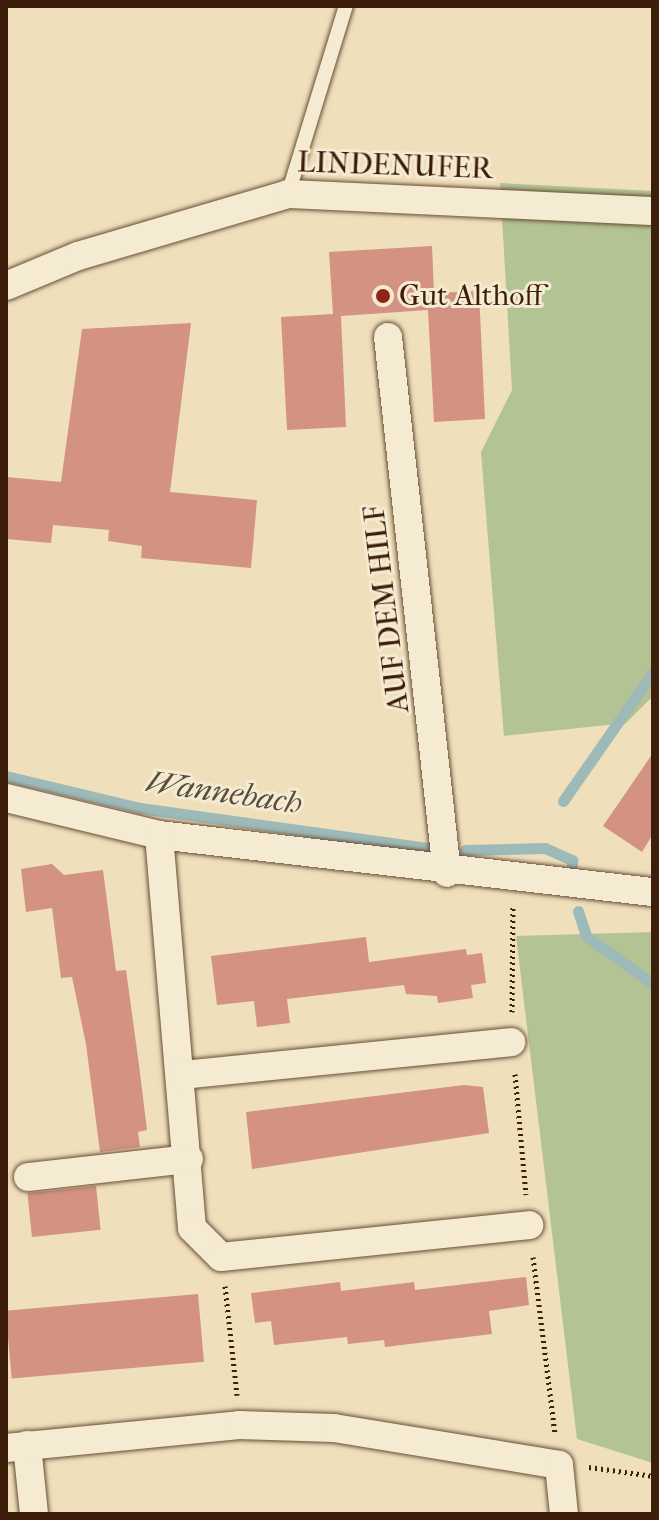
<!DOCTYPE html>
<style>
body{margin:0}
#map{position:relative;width:659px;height:1520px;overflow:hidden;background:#efdfba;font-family:"IM FELL French Canon",serif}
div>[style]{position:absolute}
.green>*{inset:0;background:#b4c394}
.stream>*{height:11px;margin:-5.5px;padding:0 5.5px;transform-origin:5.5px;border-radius:5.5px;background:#9dbab8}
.building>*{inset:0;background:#d39282;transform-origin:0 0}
.path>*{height:5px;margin-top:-2.5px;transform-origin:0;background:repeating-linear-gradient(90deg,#3c1e0b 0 2px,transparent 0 6px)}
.roads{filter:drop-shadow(0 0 2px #694e37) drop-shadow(0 0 2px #694e37)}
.lane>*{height:14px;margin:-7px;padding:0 7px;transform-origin:7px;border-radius:7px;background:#f5ead2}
.street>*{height:28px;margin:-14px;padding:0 14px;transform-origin:14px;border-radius:14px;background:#f5ead2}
.dots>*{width:22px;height:22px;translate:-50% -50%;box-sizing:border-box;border:4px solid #f5ead2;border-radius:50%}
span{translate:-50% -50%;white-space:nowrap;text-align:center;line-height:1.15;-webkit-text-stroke:6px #f5ead2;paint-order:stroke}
.street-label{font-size:30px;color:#3c1e0b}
.poi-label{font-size:30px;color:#3c1e0b}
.left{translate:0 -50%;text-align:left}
.water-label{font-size:32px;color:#594d3f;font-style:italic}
.frame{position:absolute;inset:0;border:8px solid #3c1e0b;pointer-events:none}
</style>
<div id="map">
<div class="green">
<i style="clip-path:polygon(500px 183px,653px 191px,653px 696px,626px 723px,504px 736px,481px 452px,512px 390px)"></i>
<i style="clip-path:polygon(653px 932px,653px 1463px,577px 1439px,516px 936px)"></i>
</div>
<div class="stream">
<i style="left:6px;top:776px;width:138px;rotate:13.4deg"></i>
<i style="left:140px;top:808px;width:299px;rotate:7.9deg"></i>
<i style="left:563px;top:801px;width:157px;rotate:-55.1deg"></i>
<i style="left:465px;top:850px;width:80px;rotate:-1.4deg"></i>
<i style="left:545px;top:848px;width:30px;rotate:24deg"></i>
<i style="left:572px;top:860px;width:10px;rotate:90deg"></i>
<i style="left:578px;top:911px;width:26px;rotate:72deg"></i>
<i style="left:586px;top:936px;width:82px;rotate:35.6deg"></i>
</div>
<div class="building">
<i style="clip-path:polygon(432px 246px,434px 293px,479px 291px,485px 419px,434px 422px,428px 310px,341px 316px,346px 427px,287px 430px,281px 317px,333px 314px,329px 252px)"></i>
<i style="clip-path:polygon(191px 323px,170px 492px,257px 500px,251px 568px,141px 558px,142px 546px,108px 541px,109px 530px,53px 525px,51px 543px,6px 539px,6px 477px,61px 482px,82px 329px)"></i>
<i style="clip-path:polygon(653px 753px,653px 834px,642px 852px,603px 826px)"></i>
<i style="clip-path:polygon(52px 864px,64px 875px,103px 870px,116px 971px,126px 970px,139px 1065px,147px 1130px,138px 1132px,140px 1147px,100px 1152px,86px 1044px,72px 977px,61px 978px,52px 908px,26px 912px,21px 869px)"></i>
<i style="clip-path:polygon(366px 937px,369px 962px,466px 949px,467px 955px,482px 953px,486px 983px,471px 985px,473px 998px,438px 1003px,437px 996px,406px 994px,404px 985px,287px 999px,290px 1023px,257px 1027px,254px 1001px,217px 1005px,211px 956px)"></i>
<i style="clip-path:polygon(464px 1085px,483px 1087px,489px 1133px,252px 1169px,246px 1112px)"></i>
<i style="left:96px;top:1186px;width:44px;height:69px;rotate:84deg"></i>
<i style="clip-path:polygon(526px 1277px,529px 1305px,489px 1311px,492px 1334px,385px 1347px,384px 1340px,348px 1344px,347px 1337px,274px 1345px,271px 1321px,255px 1323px,251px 1293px,340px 1282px,341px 1291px,414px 1282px,415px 1290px)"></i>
<i style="left:198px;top:1294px;width:68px;height:193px;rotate:85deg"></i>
</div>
<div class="path">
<i style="left:512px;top:1012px;width:106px;rotate:-89.5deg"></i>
<i style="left:515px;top:1074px;width:121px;rotate:84.8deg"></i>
<i style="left:533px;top:1257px;width:178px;rotate:82.9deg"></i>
<i style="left:225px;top:1286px;width:110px;rotate:83.7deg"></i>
<i style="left:589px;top:1467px;width:65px;rotate:8deg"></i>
</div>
<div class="roads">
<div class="lane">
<i style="left:288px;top:194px;width:197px;rotate:-72.9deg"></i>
</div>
<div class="street">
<i style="left:6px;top:286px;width:78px;rotate:-22.6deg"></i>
<i style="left:78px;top:256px;width:219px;rotate:-16.4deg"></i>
<i style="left:288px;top:194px;width:365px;rotate:2.7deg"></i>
<i style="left:388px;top:337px;width:539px;rotate:83.72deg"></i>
<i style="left:6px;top:798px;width:157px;rotate:13.6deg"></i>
<i style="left:159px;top:835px;width:497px;rotate:6.6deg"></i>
<i style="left:159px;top:835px;width:394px;rotate:85.2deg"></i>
<i style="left:192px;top:1228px;width:41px;rotate:45deg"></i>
<i style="left:221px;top:1257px;width:310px;rotate:-5.9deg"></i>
<i style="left:182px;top:1075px;width:331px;rotate:-5.7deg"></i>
<i style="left:28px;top:1177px;width:162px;rotate:-6.4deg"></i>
<i style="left:27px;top:1445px;width:69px;rotate:84.2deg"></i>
<i style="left:6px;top:1448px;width:234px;rotate:-5.6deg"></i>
<i style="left:239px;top:1425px;width:95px;rotate:1.8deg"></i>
<i style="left:334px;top:1428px;width:228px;rotate:9.3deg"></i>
<i style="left:559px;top:1465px;width:49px;rotate:84.2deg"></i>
</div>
</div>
<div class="dots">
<i style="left:383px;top:296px;background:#8f2418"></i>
</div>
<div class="street-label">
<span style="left:395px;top:166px;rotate:2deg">LINDENUFER</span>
<span style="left:387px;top:609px;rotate:-97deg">AUF DEM HILF</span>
</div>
<div class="poi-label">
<span class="left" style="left:399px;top:296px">Gut Althoff</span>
</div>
<div class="water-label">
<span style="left:224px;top:793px;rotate:8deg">Wannebach</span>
</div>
<div class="frame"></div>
</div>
